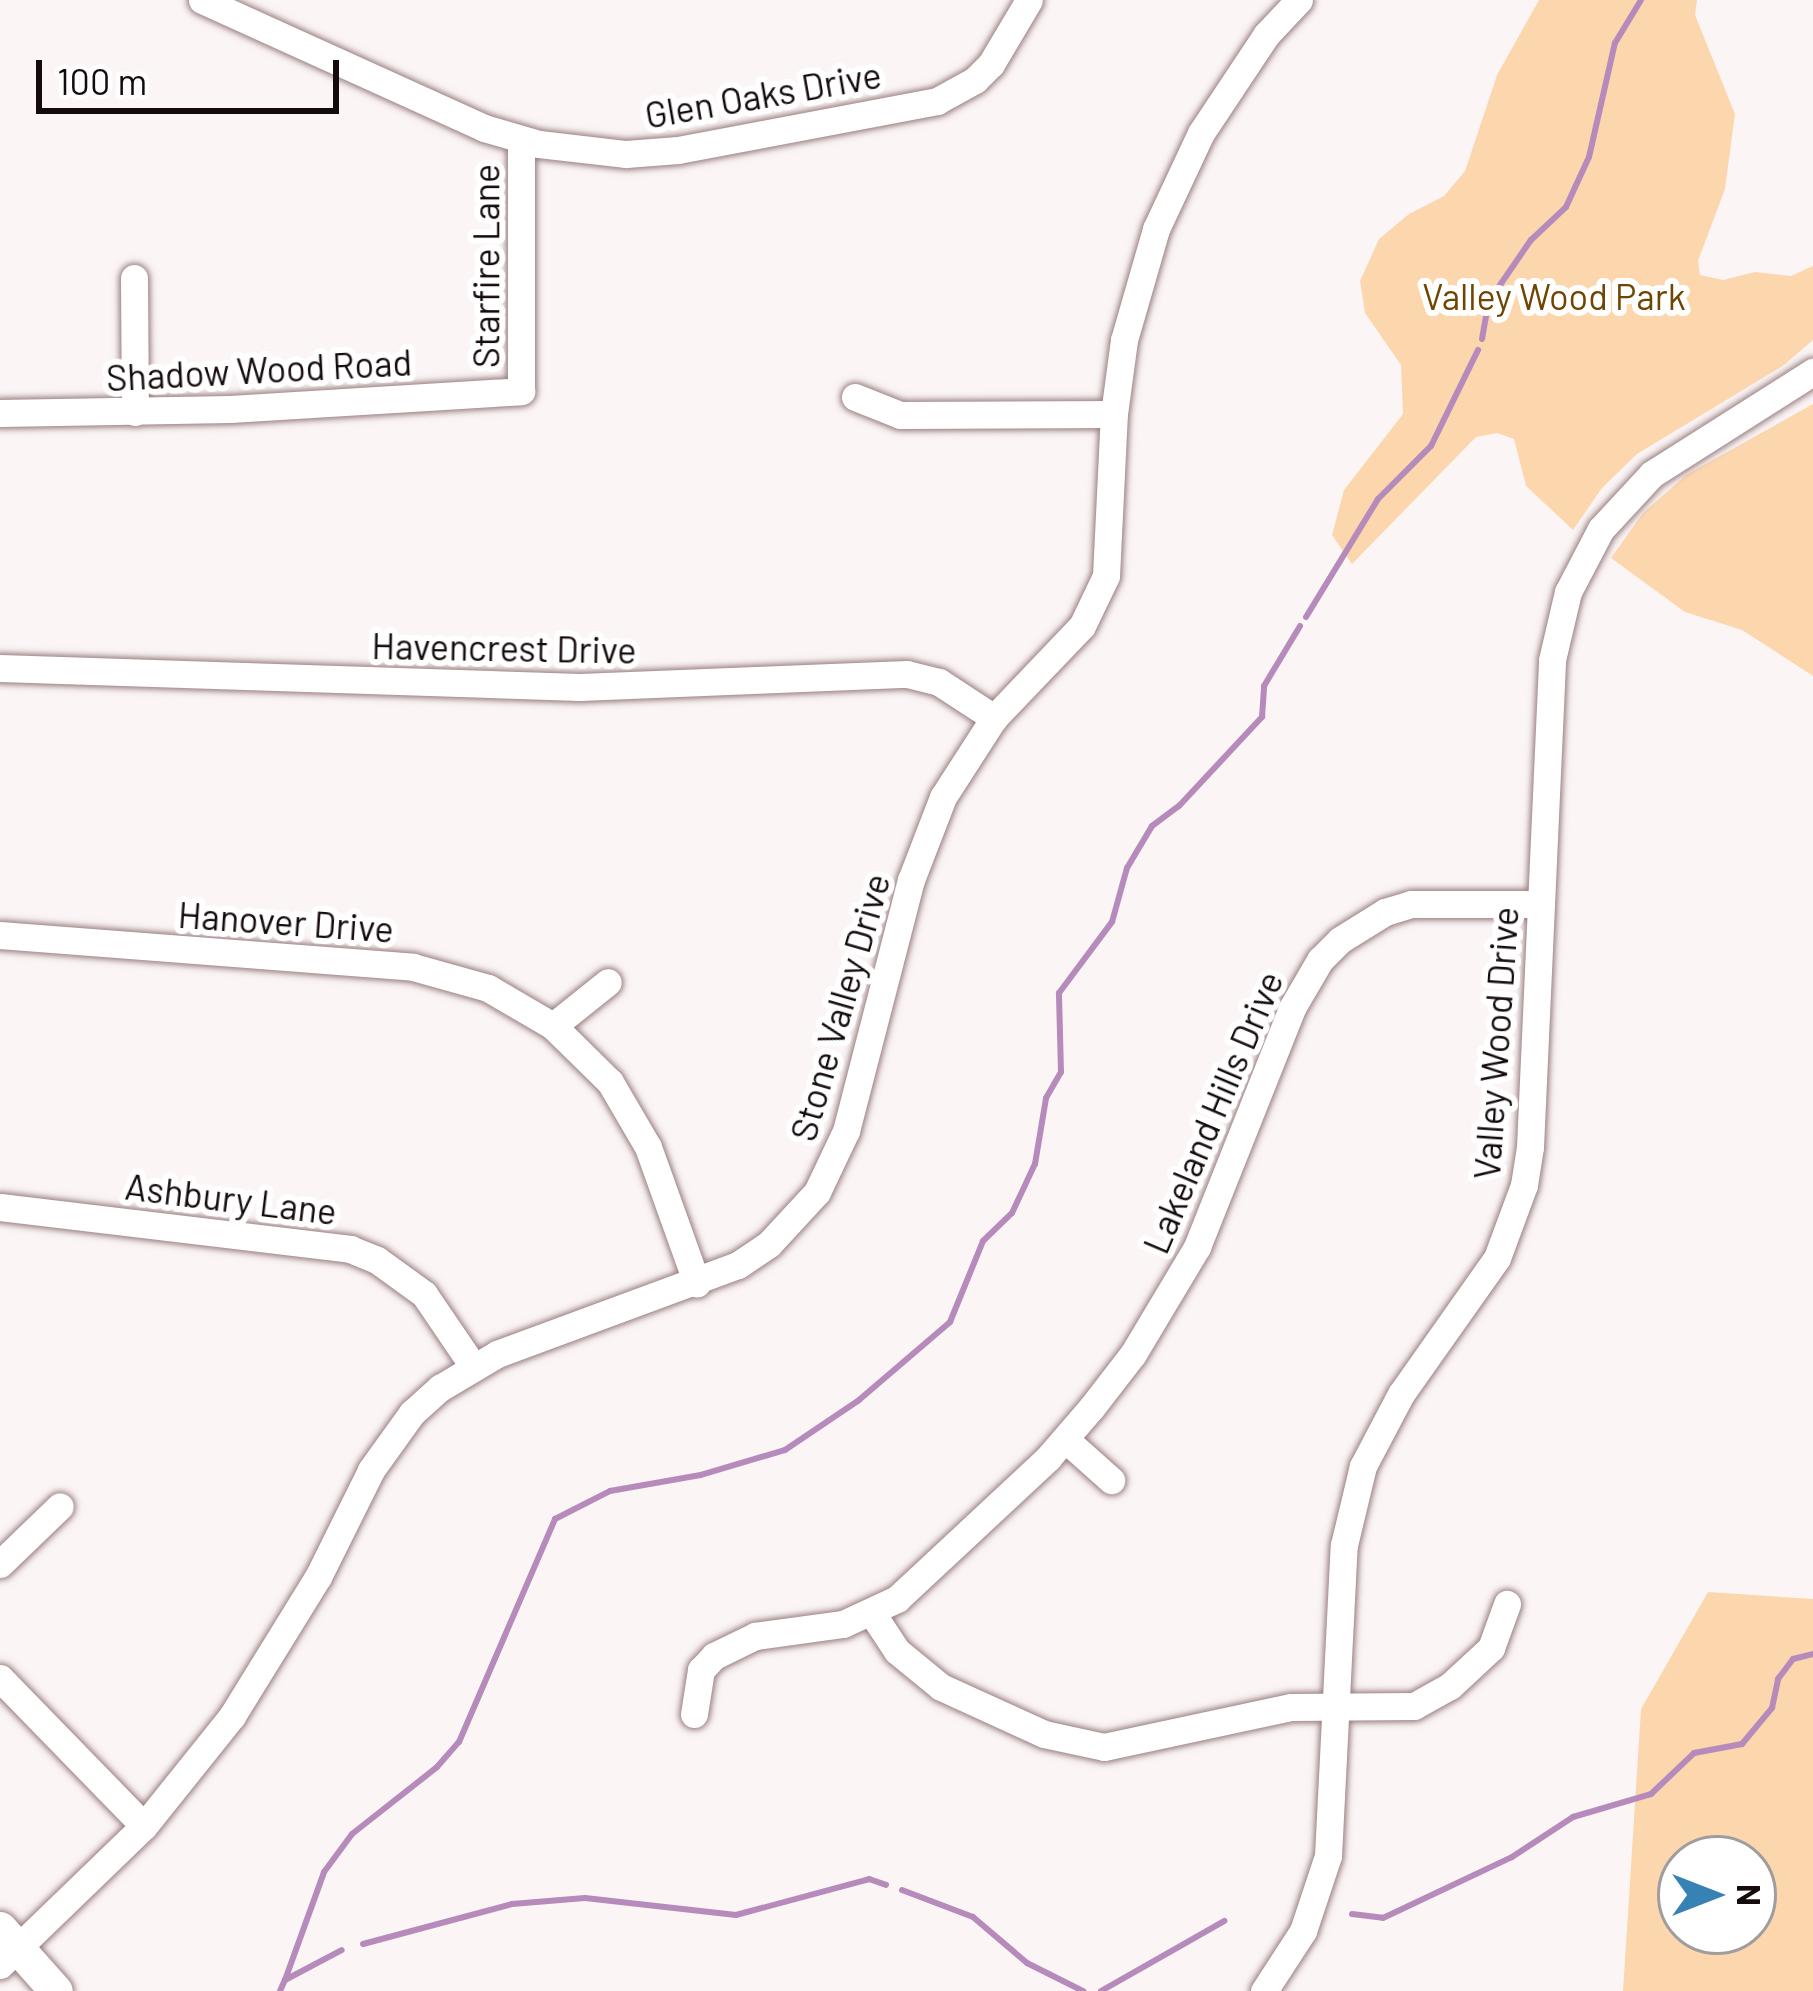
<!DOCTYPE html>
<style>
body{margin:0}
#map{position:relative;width:1813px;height:1991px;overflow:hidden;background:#fbf5f5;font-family:Barlow,sans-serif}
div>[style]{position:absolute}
.green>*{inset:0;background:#fcd7ae}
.stream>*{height:6px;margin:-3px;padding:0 3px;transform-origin:3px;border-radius:3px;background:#b68bbc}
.roads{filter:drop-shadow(0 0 3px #9a7f80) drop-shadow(0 0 3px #9a7f80)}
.minor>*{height:27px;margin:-13.5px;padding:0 13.5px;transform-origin:13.5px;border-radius:13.5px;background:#fff}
.major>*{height:33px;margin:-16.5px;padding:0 16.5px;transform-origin:16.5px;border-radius:16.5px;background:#fff}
span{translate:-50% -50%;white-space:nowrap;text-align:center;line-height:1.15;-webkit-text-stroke:12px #fff;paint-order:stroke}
.street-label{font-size:36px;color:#150b0c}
.park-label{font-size:36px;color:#6f4502}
.north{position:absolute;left:1657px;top:1835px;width:120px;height:120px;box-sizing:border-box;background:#fff;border:3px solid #a19d9e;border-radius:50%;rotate:90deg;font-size:33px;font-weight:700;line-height:48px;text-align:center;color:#150b0c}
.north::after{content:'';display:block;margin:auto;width:42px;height:54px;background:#3682b5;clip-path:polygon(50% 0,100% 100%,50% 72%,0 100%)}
.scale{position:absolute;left:36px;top:60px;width:303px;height:54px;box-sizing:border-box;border:6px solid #150b0c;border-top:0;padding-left:15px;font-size:36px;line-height:42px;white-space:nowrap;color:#150b0c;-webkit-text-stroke:9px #fff;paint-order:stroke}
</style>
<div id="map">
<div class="green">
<i style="clip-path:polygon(1539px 0,1697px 0,1695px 15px,1735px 114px,1725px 189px,1698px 261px,1700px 275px,1723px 280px,1755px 272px,1791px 276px,1813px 266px,1813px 340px,1784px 365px,1637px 454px,1602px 488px,1573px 530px,1526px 486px,1514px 439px,1497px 433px,1476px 437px,1352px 564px,1332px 535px,1344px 490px,1403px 414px,1401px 365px,1365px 313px,1360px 281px,1379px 239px,1409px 214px,1444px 196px,1465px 171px,1497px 75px)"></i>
<i style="clip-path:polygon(1813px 404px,1813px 676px,1742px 630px,1685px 612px,1611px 558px,1643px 513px,1686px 475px)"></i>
<i style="clip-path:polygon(evenodd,1708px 1592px,1813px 1599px,1813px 1991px,1623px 1991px,1641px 1709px,1708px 1592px,1681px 1859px,1753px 1859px,1753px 1931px,1681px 1931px,1681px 1859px)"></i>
</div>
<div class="stream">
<i style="left:1482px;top:339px;width:39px;rotate:-80deg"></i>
<i style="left:1489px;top:301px;width:74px;rotate:-55.5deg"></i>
<i style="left:1531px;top:240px;width:48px;rotate:-43.3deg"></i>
<i style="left:1566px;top:207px;width:55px;rotate:-65.3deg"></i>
<i style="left:1589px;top:157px;width:117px;rotate:-77.2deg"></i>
<i style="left:1615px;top:43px;width:50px;rotate:-58.8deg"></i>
<i style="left:1306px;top:617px;width:138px;rotate:-58.6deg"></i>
<i style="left:1378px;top:499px;width:75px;rotate:-45deg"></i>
<i style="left:1431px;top:446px;width:107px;rotate:-63.9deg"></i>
<i style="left:902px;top:1890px;width:76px;rotate:20.8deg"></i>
<i style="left:973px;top:1917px;width:71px;rotate:40.4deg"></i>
<i style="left:1027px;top:1963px;width:63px;rotate:26.6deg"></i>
<i style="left:1352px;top:1914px;width:31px;rotate:7deg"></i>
<i style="left:1383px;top:1918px;width:143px;rotate:-25.3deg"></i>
<i style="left:1512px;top:1857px;width:73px;rotate:-33.3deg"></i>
<i style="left:1573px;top:1817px;width:81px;rotate:-16.4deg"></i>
<i style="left:1651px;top:1794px;width:59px;rotate:-43.6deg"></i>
<i style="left:1694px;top:1753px;width:49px;rotate:-10.6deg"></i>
<i style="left:1742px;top:1744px;width:47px;rotate:-50.2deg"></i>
<i style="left:1772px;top:1708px;width:30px;rotate:-78deg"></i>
<i style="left:1778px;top:1679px;width:25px;rotate:-53deg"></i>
<i style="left:1793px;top:1659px;width:21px;rotate:-14deg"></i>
<i style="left:363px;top:1944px;width:154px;rotate:-15deg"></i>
<i style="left:512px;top:1904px;width:73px;rotate:-4.7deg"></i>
<i style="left:585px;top:1898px;width:152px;rotate:6.4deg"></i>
<i style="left:736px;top:1915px;width:138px;rotate:-15.1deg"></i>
<i style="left:869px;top:1879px;width:18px;rotate:19deg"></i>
<i style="left:285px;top:1980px;width:115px;rotate:-70.1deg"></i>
<i style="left:324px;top:1872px;width:47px;rotate:-53.6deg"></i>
<i style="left:352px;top:1834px;width:108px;rotate:-38.2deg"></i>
<i style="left:437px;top:1767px;width:33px;rotate:-49deg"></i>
<i style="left:459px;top:1742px;width:243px;rotate:-66.7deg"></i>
<i style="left:555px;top:1519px;width:62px;rotate:-27deg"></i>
<i style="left:610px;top:1491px;width:92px;rotate:-10deg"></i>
<i style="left:701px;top:1475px;width:88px;rotate:-16.6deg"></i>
<i style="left:785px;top:1450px;width:89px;rotate:-34deg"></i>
<i style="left:859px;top:1400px;width:120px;rotate:-40.6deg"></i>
<i style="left:950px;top:1322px;width:87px;rotate:-67.8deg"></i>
<i style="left:983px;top:1241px;width:40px;rotate:-44deg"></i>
<i style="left:1012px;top:1213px;width:54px;rotate:-64.9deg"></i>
<i style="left:1035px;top:1164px;width:67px;rotate:-80.5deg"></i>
<i style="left:1046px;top:1098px;width:30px;rotate:-60deg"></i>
<i style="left:1061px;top:1072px;width:79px;rotate:-91.5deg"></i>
<i style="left:1059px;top:993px;width:89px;rotate:-53.3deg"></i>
<i style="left:1112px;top:922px;width:56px;rotate:-74.5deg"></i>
<i style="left:1127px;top:868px;width:49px;rotate:-59.2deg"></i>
<i style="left:1152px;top:826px;width:34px;rotate:-37deg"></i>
<i style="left:1179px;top:806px;width:122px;rotate:-47deg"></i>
<i style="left:1262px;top:717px;width:31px;rotate:-86deg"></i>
<i style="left:1264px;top:686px;width:70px;rotate:-59deg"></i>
<i style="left:280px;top:1991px;width:12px;rotate:-66deg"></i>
<i style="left:285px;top:1980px;width:64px;rotate:-27.8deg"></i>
<i style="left:1101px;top:1991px;width:142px;rotate:-29.6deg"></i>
</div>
<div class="roads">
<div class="minor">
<i style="left:202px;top:0;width:310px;rotate:24.4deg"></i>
<i style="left:484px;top:128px;width:57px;rotate:16.2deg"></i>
<i style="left:539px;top:144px;width:88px;rotate:6.6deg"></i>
<i style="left:626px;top:154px;width:52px;rotate:-4.4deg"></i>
<i style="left:678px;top:150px;width:264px;rotate:-10.7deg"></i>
<i style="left:937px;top:101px;width:43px;rotate:-28.9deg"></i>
<i style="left:975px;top:80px;width:23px;rotate:-45deg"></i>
<i style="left:991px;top:64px;width:74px;rotate:-59.3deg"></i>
<i style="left:134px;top:278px;width:134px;rotate:89.6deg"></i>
<i style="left:855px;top:397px;width:48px;rotate:21.8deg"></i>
<i style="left:900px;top:415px;width:214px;rotate:-0.3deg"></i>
<i style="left:0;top:413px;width:230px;rotate:-1deg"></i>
<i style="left:230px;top:409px;width:292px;rotate:-3.5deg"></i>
<i style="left:521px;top:391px;width:251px;rotate:-90deg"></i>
<i style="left:0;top:668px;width:580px;rotate:1.88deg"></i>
<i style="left:580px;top:687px;width:327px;rotate:-2.3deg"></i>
<i style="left:907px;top:674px;width:33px;rotate:14deg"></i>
<i style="left:939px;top:682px;width:66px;rotate:33.2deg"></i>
<i style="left:0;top:935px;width:414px;rotate:4.4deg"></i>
<i style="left:413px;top:967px;width:78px;rotate:15.6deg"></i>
<i style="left:488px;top:988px;width:75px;rotate:30.3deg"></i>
<i style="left:553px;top:1026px;width:80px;rotate:44.5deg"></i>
<i style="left:610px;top:1082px;width:75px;rotate:59.7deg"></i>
<i style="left:648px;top:1147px;width:145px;rotate:70.3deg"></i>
<i style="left:553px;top:1026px;width:70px;rotate:-38.7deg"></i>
<i style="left:0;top:1207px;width:353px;rotate:6.8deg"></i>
<i style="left:350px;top:1249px;width:29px;rotate:22deg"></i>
<i style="left:377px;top:1260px;width:58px;rotate:35.9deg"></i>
<i style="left:424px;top:1294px;width:87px;rotate:55.8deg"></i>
<i style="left:1065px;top:1439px;width:62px;rotate:41.7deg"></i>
<i style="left:0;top:1564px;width:83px;rotate:-44deg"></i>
<i style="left:872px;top:1613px;width:45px;rotate:56.7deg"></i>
<i style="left:897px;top:1651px;width:57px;rotate:39.3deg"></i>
<i style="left:941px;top:1687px;width:113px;rotate:24.5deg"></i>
<i style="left:1044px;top:1734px;width:61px;rotate:12.2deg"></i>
<i style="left:1104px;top:1747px;width:191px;rotate:-12.1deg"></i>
<i style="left:1291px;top:1707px;width:123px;rotate:-0.5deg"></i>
<i style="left:1414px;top:1706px;width:41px;rotate:-29.1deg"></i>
<i style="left:1450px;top:1686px;width:56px;rotate:-42.8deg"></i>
<i style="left:1491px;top:1648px;width:47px;rotate:-70deg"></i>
<i style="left:0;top:1678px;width:206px;rotate:45.8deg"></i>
<i style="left:694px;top:1714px;width:45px;rotate:-81deg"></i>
<i style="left:701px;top:1670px;width:19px;rotate:-47deg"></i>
<i style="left:714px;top:1656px;width:46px;rotate:-26deg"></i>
<i style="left:755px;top:1636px;width:89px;rotate:-7.8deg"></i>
<i style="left:843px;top:1624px;width:60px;rotate:-24.8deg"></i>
<i style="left:897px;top:1599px;width:207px;rotate:-43deg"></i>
<i style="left:1048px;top:1458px;width:67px;rotate:-49.2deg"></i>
<i style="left:1092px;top:1407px;width:67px;rotate:-52.3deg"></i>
<i style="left:1133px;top:1354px;width:125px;rotate:-59.1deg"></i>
<i style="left:1197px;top:1247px;width:257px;rotate:-68.3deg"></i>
<i style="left:1292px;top:1008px;width:56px;rotate:-59.7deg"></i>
<i style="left:1320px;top:960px;width:28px;rotate:-45deg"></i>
<i style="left:1340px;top:940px;width:53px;rotate:-31.9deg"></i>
<i style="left:1385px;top:912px;width:27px;rotate:-17deg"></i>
<i style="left:1411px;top:904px;width:130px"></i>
<i style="left:0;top:1965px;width:200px;rotate:-44deg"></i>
<i style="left:144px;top:1826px;width:141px;rotate:-51.3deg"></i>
<i style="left:232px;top:1716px;width:163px;rotate:-58.3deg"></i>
<i style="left:318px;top:1577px;width:119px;rotate:-63.6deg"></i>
<i style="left:371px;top:1470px;width:70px;rotate:-54.3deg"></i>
<i style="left:412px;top:1413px;width:38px;rotate:-42deg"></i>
<i style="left:440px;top:1388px;width:66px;rotate:-30.8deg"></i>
<i style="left:497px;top:1354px;width:257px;rotate:-20.3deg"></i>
<i style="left:738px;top:1265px;width:37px;rotate:-34deg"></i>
<i style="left:769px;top:1244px;width:71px;rotate:-47.3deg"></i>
<i style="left:817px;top:1192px;width:68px;rotate:-64.6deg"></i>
<i style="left:846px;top:1131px;width:259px;rotate:-75.5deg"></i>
<i style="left:911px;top:880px;width:89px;rotate:-68.9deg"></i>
<i style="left:943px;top:797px;width:94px;rotate:-57.2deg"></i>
<i style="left:994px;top:718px;width:127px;rotate:-46.3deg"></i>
<i style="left:1082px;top:626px;width:55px;rotate:-64.4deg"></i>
<i style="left:1106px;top:576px;width:162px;rotate:-87.2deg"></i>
<i style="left:1114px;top:414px;width:75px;rotate:-82.3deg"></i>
<i style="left:1124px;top:340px;width:116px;rotate:-73.9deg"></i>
<i style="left:1156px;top:229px;width:106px;rotate:-64.9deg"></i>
<i style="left:1201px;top:133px;width:118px;rotate:-56.4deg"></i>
<i style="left:1266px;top:35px;width:48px;rotate:-46.7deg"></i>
<i style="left:1264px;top:1991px;width:72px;rotate:-57deg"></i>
<i style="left:1303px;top:1931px;width:79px;rotate:-71.6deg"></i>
<i style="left:1328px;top:1856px;width:311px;rotate:-87.1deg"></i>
<i style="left:1344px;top:1545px;width:81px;rotate:-76.5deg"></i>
<i style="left:1363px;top:1466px;width:81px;rotate:-62.2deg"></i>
<i style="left:1401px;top:1394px;width:166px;rotate:-54.8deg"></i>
<i style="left:1497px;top:1258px;width:78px;rotate:-69.7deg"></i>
<i style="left:1524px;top:1185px;width:38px;rotate:-81deg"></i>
<i style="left:1530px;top:1147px;width:487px;rotate:-87.4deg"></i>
<i style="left:1552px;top:660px;width:70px;rotate:-76.8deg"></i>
<i style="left:1568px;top:592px;width:71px;rotate:-62.4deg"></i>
<i style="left:1601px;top:529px;width:75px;rotate:-47.2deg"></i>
<i style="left:1652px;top:474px;width:191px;rotate:-32.4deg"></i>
</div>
<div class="major">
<i style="left:0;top:1928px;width:84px;rotate:48.4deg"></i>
</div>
</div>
<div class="street-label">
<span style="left:763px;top:94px;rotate:-10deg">Glen Oaks Drive</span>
<span style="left:485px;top:266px;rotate:-90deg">Starfire Lane</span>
<span style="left:259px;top:369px;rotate:-3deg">Shadow Wood Road</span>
<span style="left:504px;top:647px;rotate:1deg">Havencrest Drive</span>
<span style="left:286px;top:921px;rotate:4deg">Hanover Drive</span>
<span style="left:839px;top:1007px;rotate:-74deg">Stone Valley Drive</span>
<span style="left:1495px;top:1043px;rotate:-86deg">Valley Wood Drive</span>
<span style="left:1212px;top:1112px;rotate:-67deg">Lakeland Hills Drive</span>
<span style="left:231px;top:1198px;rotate:7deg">Ashbury Lane</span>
</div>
<div class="park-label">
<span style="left:1554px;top:296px">Valley Wood Park</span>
</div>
<div class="north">N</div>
<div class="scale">100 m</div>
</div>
